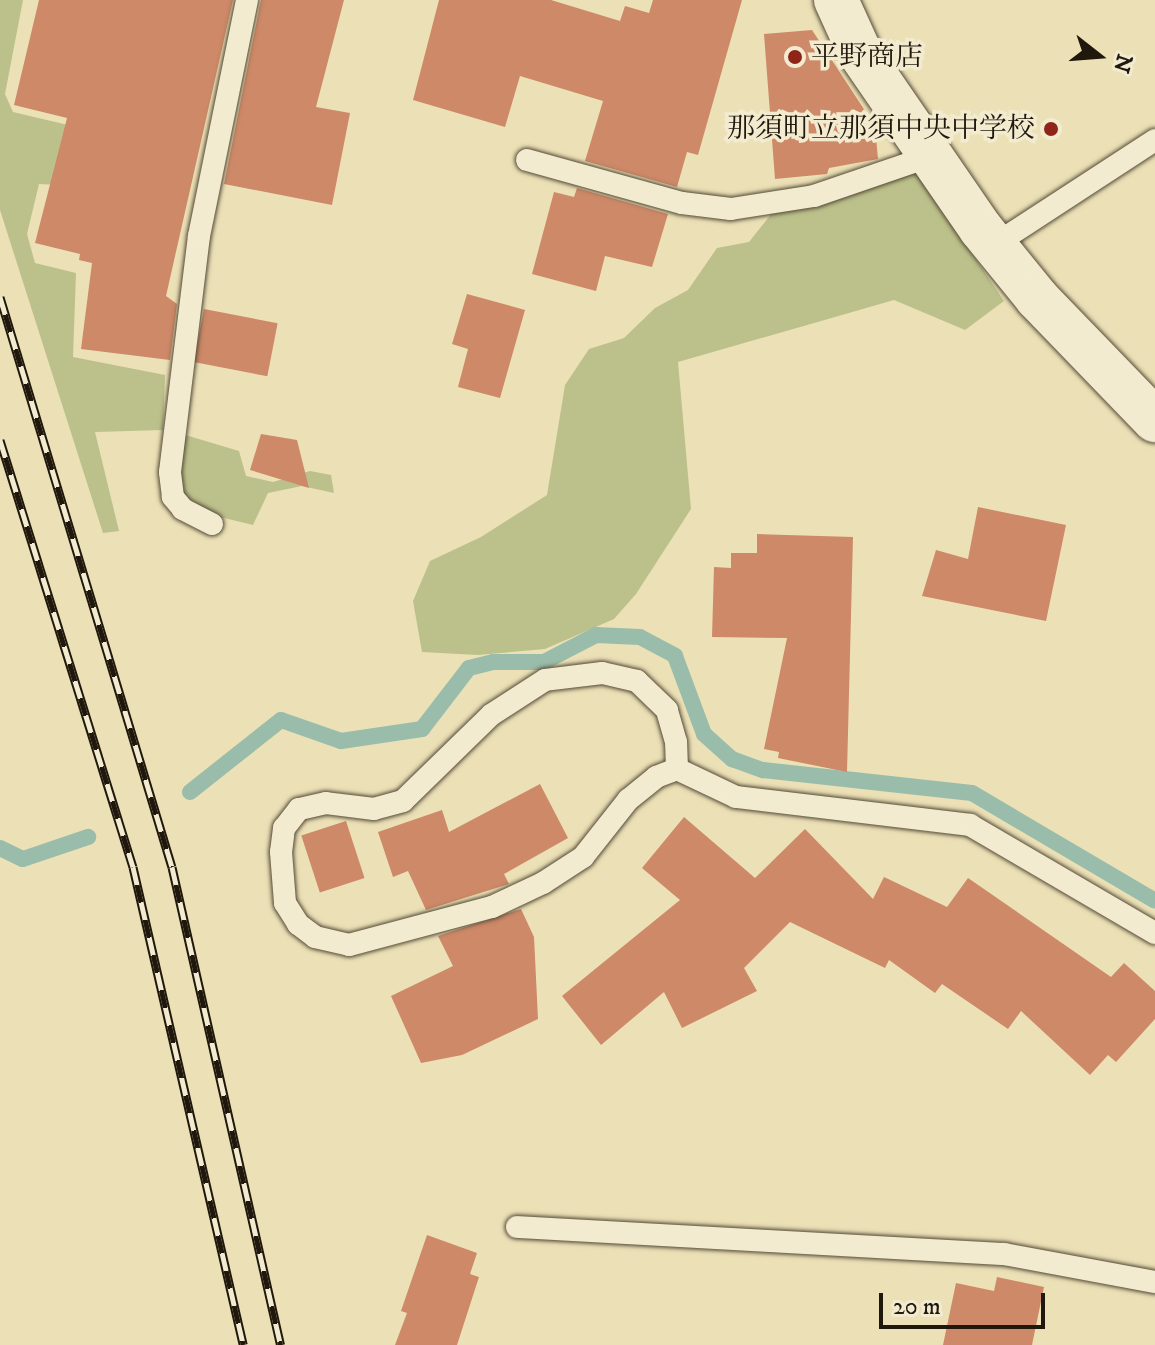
<!DOCTYPE html>
<meta charset="utf-8">
<style>
body{margin:0}
#map{position:relative;width:1155px;height:1345px;overflow:hidden;background:#ece0b6;font-family:"IM FELL DW Pica","Noto Serif JP",serif}
div>[style]{position:absolute}
.green>*{inset:0;background:#bcc18b}
.stream>*{height:16px;margin:-8px;padding:0 8px;transform-origin:8px;border-radius:8px;background:#99bdaa}
.building>*{inset:0;background:#cd8968;transform-origin:0 0}
.roads{filter:drop-shadow(0 0 2px #534a37) drop-shadow(0 0 2px #534a37)}
.lane>*{height:22px;margin:-11px;padding:0 11px;transform-origin:11px;border-radius:11px;background:#f3ebd0}
.street>*{height:44px;margin:-22px;padding:0 22px;transform-origin:22px;border-radius:22px;background:#f3ebd0}
.rail>*{height:9px;margin-top:-4.5px;transform-origin:0;background:repeating-linear-gradient(90deg,#f3ebd0 0 18px,#20180d 0 36px);box-sizing:border-box;border-block:2px solid #20180d}
.dots>*{width:22px;height:22px;translate:-50% -50%;box-sizing:border-box;border:4px solid #f3ebd0;border-radius:50%}
span{translate:-50% -50%;white-space:nowrap;text-align:center;line-height:1.15;-webkit-text-stroke:7px #f3ebd0;paint-order:stroke}
.poi-label{font-size:28px;color:#20180d}
.left{translate:0 -50%;text-align:left}
.right{translate:-100% -50%;text-align:right}
.north{position:absolute;left:1059px;top:16px;width:80px;height:80px;-webkit-text-stroke:6px #f3ebd0;paint-order:stroke;rotate:107deg;font-size:22px;font-weight:700;line-height:32px;text-align:center;color:#20180d}
.north::after{content:'';display:block;margin:auto;width:28px;height:36px;background:#20180d;clip-path:polygon(50% 0,100% 100%,50% 72%,0 100%)}
.scale{position:absolute;left:879px;top:1293px;width:166px;height:36px;box-sizing:border-box;border:4px solid #20180d;border-top:0;padding-left:10px;font-size:24px;line-height:28px;white-space:nowrap;color:#20180d;-webkit-text-stroke:6px #f3ebd0;paint-order:stroke}
</style>
<div id="map">
<div class="green">
<i style="clip-path:polygon(0 0,23px 0,5px 94px,13px 112px,68px 125px,79px 186px,39px 184px,27px 234px,35px 263px,76px 273px,73px 357px,165px 375px,163px 430px,95px 432px,119px 531px,103px 533px,0 210px)"></i>
<i style="clip-path:polygon(917px 172px,1004px 301px,965px 330px,894px 300px,678px 362px,691px 509px,636px 594px,614px 619px,545px 649px,478px 655px,422px 652px,413px 601px,430px 561px,481px 537px,547px 495px,565px 385px,589px 349px,624px 338px,655px 308px,688px 290px,717px 248px,749px 242px,776px 208px)"></i>
<i style="clip-path:polygon(182px 434px,239px 451px,246px 476px,273px 482px,310px 471px,331px 475px,334px 493px,302px 486px,268px 493px,253px 525px,216px 516px,185px 496px,177px 479px)"></i>
</div>
<div class="stream">
<i style="left:190px;top:792px;width:116px;rotate:-38.4deg"></i>
<i style="left:281px;top:720px;width:64px;rotate:19.3deg"></i>
<i style="left:341px;top:741px;width:82px;rotate:-8.4deg"></i>
<i style="left:422px;top:729px;width:77px;rotate:-52.4deg"></i>
<i style="left:469px;top:668px;width:25px;rotate:-14deg"></i>
<i style="left:493px;top:662px;width:51px"></i>
<i style="left:544px;top:662px;width:59px;rotate:-27.4deg"></i>
<i style="left:596px;top:635px;width:44px;rotate:2.6deg"></i>
<i style="left:640px;top:637px;width:40px;rotate:28deg"></i>
<i style="left:675px;top:656px;width:83px;rotate:69.6deg"></i>
<i style="left:704px;top:734px;width:38px;rotate:42deg"></i>
<i style="left:732px;top:759px;width:33px;rotate:20deg"></i>
<i style="left:763px;top:770px;width:210px;rotate:6.3deg"></i>
<i style="left:972px;top:793px;width:212px;rotate:30.5deg"></i>
<i style="left:0;top:848px;width:25px;rotate:26deg"></i>
<i style="left:23px;top:859px;width:69px;rotate:-18.7deg"></i>
</div>
<div class="building">
<i style="clip-path:polygon(39px 0,233px 0,166px 296px,177px 304px,170px 360px,81px 349px,92px 263px,79px 260px,80px 254px,35px 243px,67px 118px,14px 105px)"></i>
<i style="clip-path:polygon(261px 0,344px 0,316px 107px,350px 113px,332px 205px,224px 184px)"></i>
<i style="clip-path:polygon(439px 0,551px 0,620px 21px,625px 6px,649px 13px,653px 0,742px 0,698px 155px,687px 152px,677px 187px,585px 161px,603px 101px,520px 76px,505px 127px,413px 100px)"></i>
<i style="clip-path:polygon(812px 30px,875px 126px,878px 159px,829px 168px,827px 174px,775px 179px,764px 34px)"></i>
<i style="clip-path:polygon(577px 188px,668px 214px,652px 267px,605px 256px,596px 291px,532px 274px,554px 192px,574px 197px)"></i>
<i style="clip-path:polygon(467px 294px,525px 310px,500px 398px,458px 387px,468px 349px,452px 344px)"></i>
<i style="left:204px;top:309px;width:75px;height:54px;rotate:11deg"></i>
<i style="clip-path:polygon(261px 434px,297px 440px,309px 488px,250px 470px)"></i>
<i style="clip-path:polygon(978px 507px,1066px 525px,1046px 621px,922px 596px,936px 550px,968px 559px)"></i>
<i style="clip-path:polygon(757px 534px,853px 537px,847px 772px,778px 758px,779px 752px,764px 749px,787px 638px,712px 637px,714px 567px,731px 568px,731px 553px,757px 553px)"></i>
<i style="clip-path:polygon(540px 784px,568px 838px,504px 874px,509px 884px,426px 910px,408px 871px,393px 877px,378px 832px,442px 810px,449px 832px)"></i>
<i style="clip-path:polygon(684px 817px,755px 878px,805px 829px,873px 899px,884px 877px,947px 907px,968px 878px,1111px 977px,1124px 963px,1155px 991px,1155px 1019px,1116px 1062px,1108px 1055px,1090px 1075px,1021px 1011px,1008px 1029px,942px 984px,935px 993px,889px 960px,885px 968px,790px 922px,744px 968px,757px 991px,682px 1028px,664px 992px,601px 1045px,562px 996px,680px 900px,642px 868px)"></i>
<i style="left:346px;top:821px;width:60px;height:47px;rotate:72deg"></i>
<i style="clip-path:polygon(521px 909px,534px 937px,538px 1019px,462px 1055px,421px 1063px,391px 996px,453px 966px,438px 936px)"></i>
<i style="clip-path:polygon(427px 1235px,477px 1253px,470px 1274px,479px 1277px,457px 1345px,395px 1345px,407px 1313px,401px 1311px)"></i>
<i style="clip-path:polygon(997px 1277px,1044px 1287px,1032px 1345px,943px 1345px,956px 1283px,994px 1291px)"></i>
</div>
<div class="roads">
<div class="lane">
<i style="left:527px;top:160px;width:161px;rotate:15.5deg"></i>
<i style="left:682px;top:203px;width:49px;rotate:7deg"></i>
<i style="left:731px;top:209px;width:84px;rotate:-8.9deg"></i>
<i style="left:814px;top:196px;width:124px;rotate:-18.9deg"></i>
<i style="left:994px;top:245px;width:192px;rotate:-33.1deg"></i>
<i style="left:212px;top:524px;width:33px;rotate:-153deg"></i>
<i style="left:183px;top:509px;width:16px;rotate:-130deg"></i>
<i style="left:173px;top:497px;width:25px;rotate:-97deg"></i>
<i style="left:170px;top:472px;width:238px;rotate:-83deg"></i>
<i style="left:199px;top:236px;width:241px;rotate:-78.5deg"></i>
<i style="left:677px;top:769px;width:27px;rotate:-92deg"></i>
<i style="left:676px;top:742px;width:33px;rotate:-106deg"></i>
<i style="left:667px;top:710px;width:42px;rotate:-136deg"></i>
<i style="left:637px;top:681px;width:36px;rotate:-167deg"></i>
<i style="left:602px;top:673px;width:57px;rotate:173deg"></i>
<i style="left:545px;top:680px;width:64px;rotate:147.1deg"></i>
<i style="left:491px;top:715px;width:123px;rotate:135.7deg"></i>
<i style="left:403px;top:801px;width:30px;rotate:165deg"></i>
<i style="left:374px;top:809px;width:48px;rotate:-172.9deg"></i>
<i style="left:326px;top:803px;width:28px;rotate:167deg"></i>
<i style="left:299px;top:809px;width:24px;rotate:128deg"></i>
<i style="left:284px;top:828px;width:24px;rotate:97deg"></i>
<i style="left:281px;top:852px;width:51px;rotate:85.5deg"></i>
<i style="left:285px;top:903px;width:25px;rotate:58deg"></i>
<i style="left:298px;top:924px;width:21px;rotate:37deg"></i>
<i style="left:315px;top:937px;width:35px;rotate:13deg"></i>
<i style="left:349px;top:945px;width:148px;rotate:-14.9deg"></i>
<i style="left:492px;top:907px;width:56px;rotate:-25.2deg"></i>
<i style="left:543px;top:883px;width:48px;rotate:-33deg"></i>
<i style="left:583px;top:857px;width:73px;rotate:-51.7deg"></i>
<i style="left:628px;top:800px;width:36px;rotate:-39deg"></i>
<i style="left:656px;top:777px;width:22px;rotate:-21deg"></i>
<i style="left:677px;top:769px;width:65px;rotate:25.4deg"></i>
<i style="left:736px;top:797px;width:236px;rotate:6.8deg"></i>
<i style="left:970px;top:825px;width:214px;rotate:30.3deg"></i>
<i style="left:517px;top:1227px;width:488px;rotate:3.2deg"></i>
<i style="left:1004px;top:1254px;width:154px;rotate:10.5deg"></i>
</div>
<div class="street">
<i style="left:836px;top:0;width:58px;rotate:65.6deg"></i>
<i style="left:860px;top:53px;width:214px;rotate:55.5deg"></i>
<i style="left:981px;top:229px;width:89px;rotate:50.9deg"></i>
<i style="left:1037px;top:298px;width:170px;rotate:46deg"></i>
</div>
</div>
<div class="rail">
<i style="left:0;top:297px;width:595px;rotate:73.21deg"></i>
<i style="left:172px;top:867px;width:490px;rotate:77.2deg"></i>
<i style="left:0;top:440px;width:447px;rotate:72.7deg"></i>
<i style="left:133px;top:867px;width:490px;rotate:77deg"></i>
</div>
<div class="dots">
<i style="left:795px;top:57px;background:#8f2418"></i>
<i style="left:1051px;top:129px;background:#8f2418"></i>
</div>
<div class="poi-label">
<span class="left" style="left:811px;top:57px">平野商店</span>
<span class="right" style="left:1035px;top:129px">那須町立那須中央中学校</span>
</div>
<div class="north">N</div>
<div class="scale">20 m</div>
</div>
